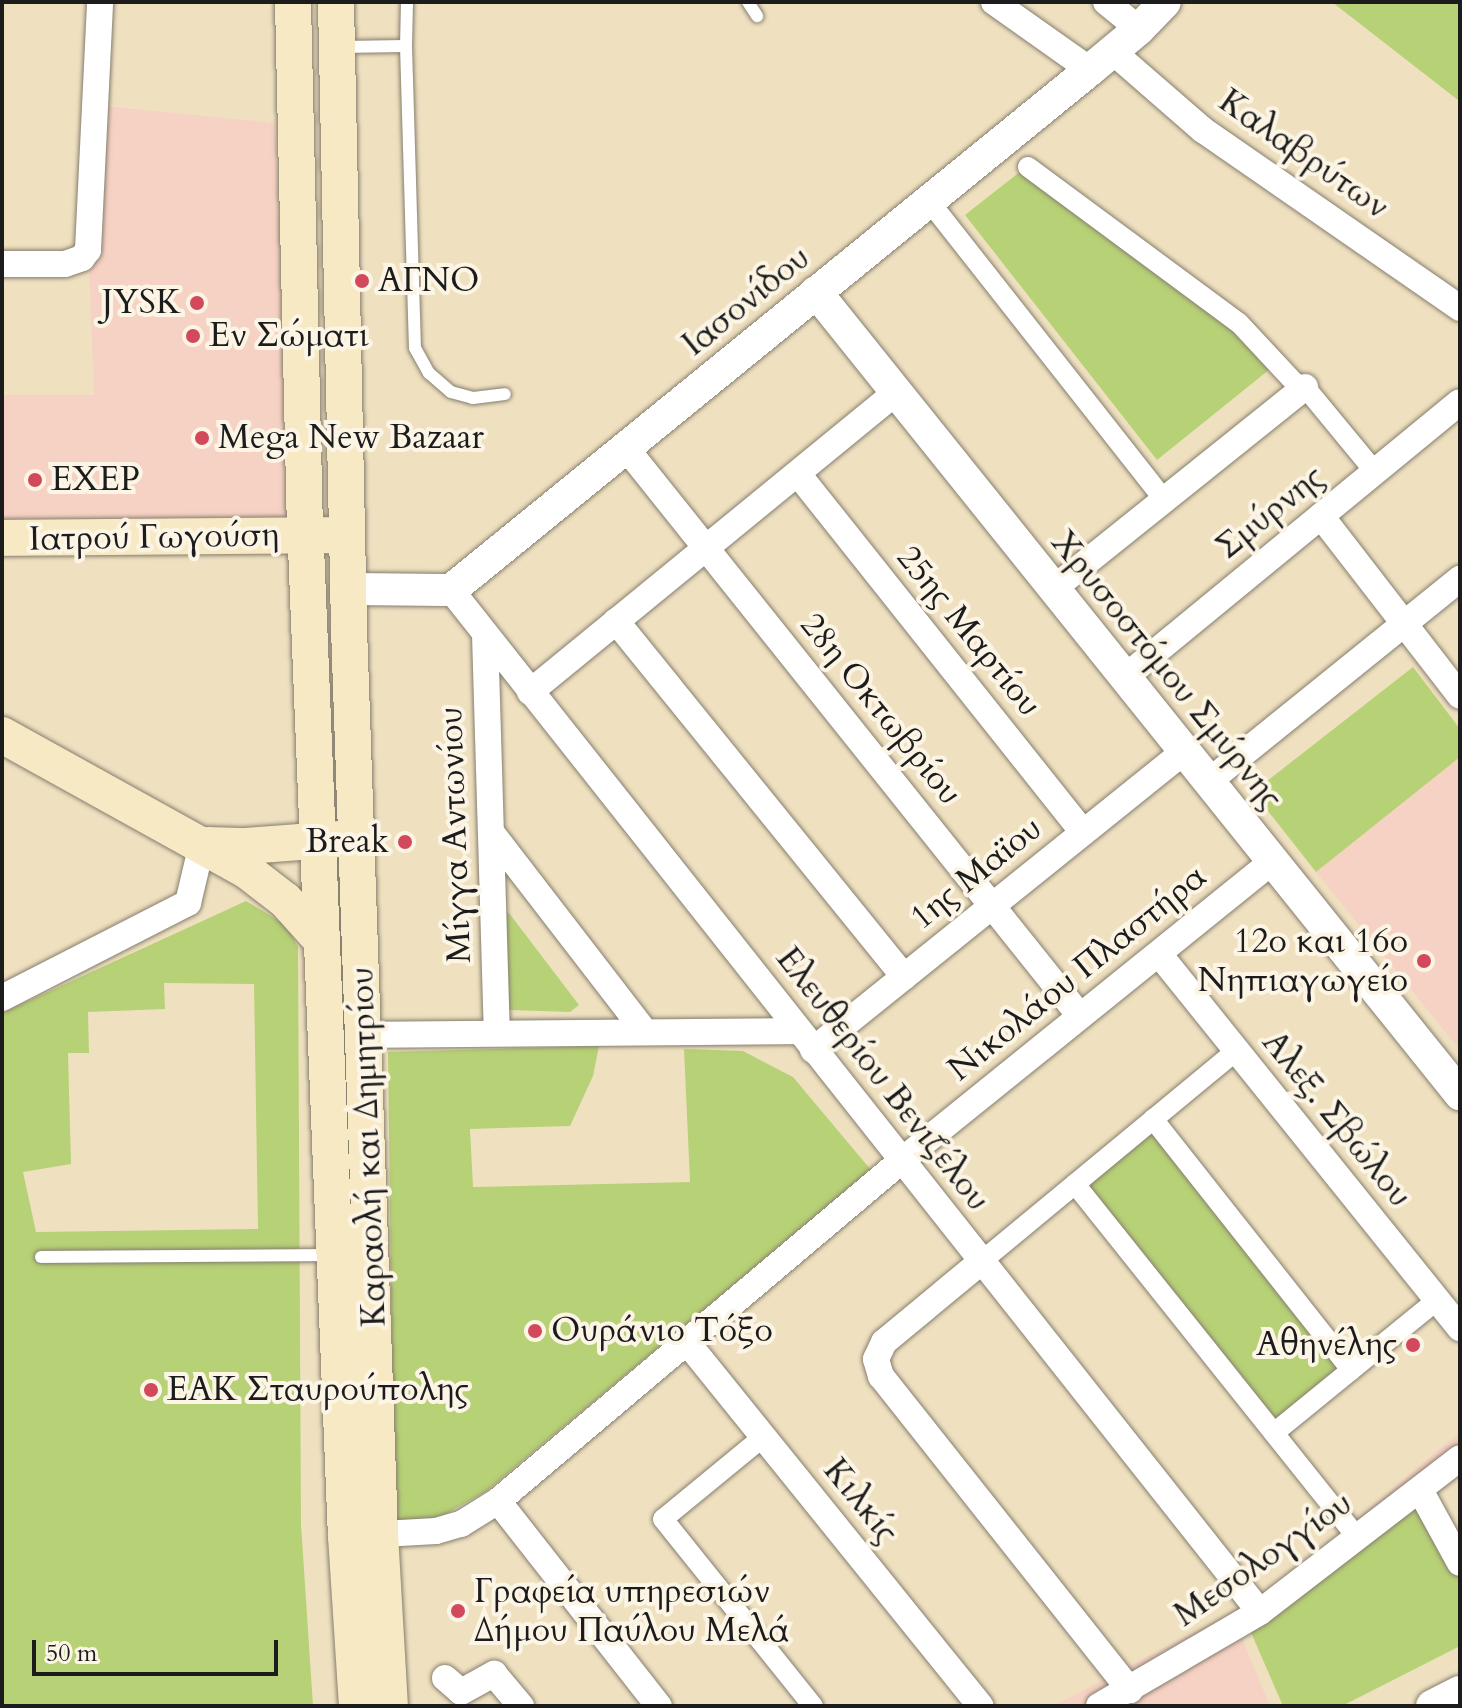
<!DOCTYPE html>
<meta charset="utf-8">
<style>
body{margin:0}
#map{position:relative;width:1462px;height:1708px;overflow:hidden;background:#efe1c0;font-family:Cardo,serif}
div>[style]{position:absolute}
.built>*{inset:0;background:#f6d2c4}
.green>*{inset:0;background:#b7d176;transform-origin:0 0}
.roads{filter:drop-shadow(0 0 2px #867e6e) drop-shadow(0 0 2px #867e6e)}
.service>*{height:12px;margin:-6px;padding:0 6px;transform-origin:6px;border-radius:6px;background:#fff}
.pedestrian>*{height:20px;margin:-10px;padding:0 10px;transform-origin:10px;border-radius:10px;background:#fff}
.minor>*{height:26px;margin:-13px;padding:0 13px;transform-origin:13px;border-radius:13px;background:#fff}
.tertiary>*{height:32px;margin:-16px;padding:0 16px;transform-origin:16px;border-radius:16px;background:#fff}
.secondary>*{height:36px;margin:-18px;padding:0 18px;transform-origin:18px;border-radius:18px;background:#f7e9c3}
.dots>*{width:22px;height:22px;translate:-50% -50%;box-sizing:border-box;border:4px solid #fcf5e5;border-radius:50%}
span{translate:-50% -50%;white-space:nowrap;text-align:center;line-height:1.15;-webkit-text-stroke:8px #fcf5e5;paint-order:stroke}
.street-label{font-size:34px;color:#1c1c1c}
.poi-label{font-size:34px;color:#1c1c1c}
.left{translate:0 -50%;text-align:left}
.right{translate:-100% -50%;text-align:right}
.frame{position:absolute;inset:0;border:4px solid #1c1c1c;pointer-events:none}
.scale{position:absolute;left:32px;top:1640px;width:246px;height:36px;box-sizing:border-box;border:4px solid #1c1c1c;border-top:0;padding-left:10px;font-size:24px;line-height:28px;white-space:nowrap;color:#1c1c1c;-webkit-text-stroke:6px #fcf5e5;paint-order:stroke}
</style>
<div id="map">
<div class="built">
<i style="clip-path:polygon(94px 105px,275px 123px,292px 527px,2px 527px,2px 395px,94px 395px,89px 262px)"></i>
<i style="clip-path:polygon(1460px 757px,1460px 1050px,1316px 872px)"></i>
<i style="clip-path:polygon(1460px 1432px,1460px 1476px,1286px 1613px,1242px 1638px,1270px 1706px,1053px 1706px,1231px 1613px,1286px 1579px)"></i>
</div>
<div class="green">
<i style="clip-path:polygon(1332px 2px,1460px 2px,1460px 98px,1458px 100px)"></i>
<i style="clip-path:polygon(1022px 170px,1221px 318px,1270px 369px,1157px 460px,965px 215px)"></i>
<i style="clip-path:polygon(1413px 667px,1460px 729px,1460px 757px,1316px 872px,1253px 792px)"></i>
<i style="clip-path:polygon(evenodd,246px 901px,286px 925px,298px 947px,301px 1524px,313px 1706px,2px 1706px,2px 1013px,246px 901px,164px 983px,254px 984px,258px 1229px,36px 1232px,23px 1172px,71px 1164px,68px 1053px,89px 1053px,88px 1012px,165px 1009px,164px 983px)"></i>
<i style="clip-path:polygon(503px 912px,509px 913px,579px 1005px,570px 1012px,510px 1010px,507px 1005px)"></i>
<i style="clip-path:polygon(599px 1046px,593px 1076px,570px 1126px,470px 1129px,473px 1187px,690px 1182px,684px 1049px,743px 1051px,793px 1077px,871px 1170px,485px 1492px,433px 1521px,394px 1524px,388px 1052px)"></i>
<i style="left:1151px;top:1133px;width:304px;height:83px;rotate:51deg"></i>
<i style="clip-path:polygon(1419px 1500px,1460px 1575px,1460px 1646px,1342px 1706px,1283px 1706px,1249px 1628px)"></i>
</div>
<div class="roads">
<div class="service">
<i style="left:748px;top:2px;width:17px;rotate:57deg"></i>
<i style="left:406px;top:46px;width:44px;rotate:-88.7deg"></i>
<i style="left:341px;top:47px;width:65px;rotate:-0.9deg"></i>
<i style="left:406px;top:46px;width:302px;rotate:88.3deg"></i>
<i style="left:415px;top:348px;width:29px;rotate:61deg"></i>
<i style="left:429px;top:373px;width:29px;rotate:41deg"></i>
<i style="left:451px;top:392px;width:23px;rotate:15deg"></i>
<i style="left:473px;top:398px;width:32px;rotate:-7deg"></i>
<i style="left:41px;top:1257px;width:289px;rotate:-0.4deg"></i>
</div>
<div class="pedestrian">
<i style="left:1028px;top:167px;width:262px;rotate:36.5deg"></i>
<i style="left:1239px;top:323px;width:82px;rotate:47deg"></i>
<i style="left:1295px;top:383px;width:11px;rotate:22deg"></i>
<i style="left:1305px;top:387px;width:110px;rotate:50.5deg"></i>
<i style="left:929px;top:201px;width:380px;rotate:51.8deg"></i>
<i style="left:1153px;top:1119px;width:320px;rotate:51.7deg"></i>
<i style="left:1075px;top:1184px;width:453px;rotate:51.4deg"></i>
<i style="left:982px;top:1261px;width:330px;rotate:-39.6deg"></i>
<i style="left:1274px;top:1433px;width:210px;rotate:-39.2deg"></i>
<i style="left:763px;top:1437px;width:129px;rotate:140.6deg"></i>
<i style="left:663px;top:1519px;width:240px;rotate:51.3deg"></i>
</div>
<div class="minor">
<i style="left:994px;top:2px;width:118px;rotate:35.3deg"></i>
<i style="left:1106px;top:2px;width:43px;rotate:39.3deg"></i>
<i style="left:1112px;top:51px;width:121px;rotate:41deg"></i>
<i style="left:1203px;top:130px;width:313px;rotate:34.7deg"></i>
<i style="left:2px;top:264px;width:63px"></i>
<i style="left:65px;top:264px;width:18px;rotate:-19deg"></i>
<i style="left:82px;top:258px;width:10px;rotate:-53deg"></i>
<i style="left:88px;top:250px;width:248px;rotate:-87.2deg"></i>
<i style="left:626px;top:448px;width:727px;rotate:51.36deg"></i>
<i style="left:798px;top:474px;width:458px;rotate:51.5deg"></i>
<i style="left:1321px;top:516px;width:227px;rotate:52.3deg"></i>
<i style="left:1053px;top:589px;width:323px;rotate:-38.7deg"></i>
<i style="left:451px;top:590px;width:1303px;rotate:51.64deg"></i>
<i style="left:616px;top:621px;width:458px;rotate:51deg"></i>
<i style="left:485px;top:634px;width:399px;rotate:88.3deg"></i>
<i style="left:1125px;top:677px;width:433px;rotate:-39.4deg"></i>
<i style="left:530px;top:692px;width:474px;rotate:-39.3deg"></i>
<i style="left:1208px;top:782px;width:324px;rotate:-38.9deg"></i>
<i style="left:491px;top:832px;width:252px;rotate:52.4deg"></i>
<i style="left:1159px;top:954px;width:480px;rotate:51.2deg"></i>
<i style="left:2px;top:998px;width:209px;rotate:-27.1deg"></i>
<i style="left:188px;top:903px;width:61px;rotate:-76.7deg"></i>
<i style="left:363px;top:1035px;width:435px;rotate:-0.5deg"></i>
<i style="left:813px;top:1050px;width:475px;rotate:-38.8deg"></i>
<i style="left:982px;top:1261px;width:127px;rotate:140.4deg"></i>
<i style="left:884px;top:1342px;width:19px;rotate:115deg"></i>
<i style="left:876px;top:1359px;width:18px;rotate:74deg"></i>
<i style="left:881px;top:1376px;width:401px;rotate:51.6deg"></i>
<i style="left:686px;top:1341px;width:469px;rotate:51.1deg"></i>
<i style="left:1420px;top:1490px;width:83px;rotate:61.3deg"></i>
<i style="left:498px;top:1501px;width:261px;rotate:51.9deg"></i>
<i style="left:365px;top:1535px;width:71px;rotate:-3.2deg"></i>
<i style="left:436px;top:1531px;width:26px;rotate:-16deg"></i>
<i style="left:461px;top:1524px;width:44px;rotate:-31.9deg"></i>
<i style="left:498px;top:1501px;width:527px;rotate:-40.15deg"></i>
<i style="left:901px;top:1161px;width:476px;rotate:-38.9deg"></i>
<i style="left:445px;top:1678px;width:21px;rotate:41deg"></i>
<i style="left:461px;top:1692px;width:38px;rotate:-29deg"></i>
<i style="left:494px;top:1674px;width:42px;rotate:49.8deg"></i>
<i style="left:1099px;top:1706px;width:186px;rotate:-30.3deg"></i>
<i style="left:1260px;top:1612px;width:252px;rotate:-37.6deg"></i>
</div>
<div class="tertiary">
<i style="left:816px;top:292px;width:1029px;rotate:51.24deg"></i>
<i style="left:348px;top:589px;width:103px;rotate:0.6deg"></i>
<i style="left:451px;top:590px;width:824px;rotate:-39.14deg"></i>
<i style="left:1090px;top:70px;width:64px;rotate:-39.9deg"></i>
<i style="left:1139px;top:29px;width:37px;rotate:-46deg"></i>
<i style="left:1432px;top:1706px;width:31px;rotate:-27deg"></i>
</div>
<div class="secondary">
<i style="left:293px;top:2px;width:495px;rotate:88.7deg"></i>
<i style="left:304px;top:497px;width:1040px;rotate:87.69deg"></i>
<i style="left:346px;top:1536px;width:170px;rotate:86.3deg"></i>
<i style="left:336px;top:2px;width:626px;rotate:88.81deg"></i>
<i style="left:349px;top:628px;width:907px;rotate:88.04deg"></i>
<i style="left:380px;top:1534px;width:172px;rotate:86.7deg"></i>
<i style="left:2px;top:538px;width:328px;rotate:-0.5deg"></i>
<i style="left:2px;top:735px;width:279px;rotate:29deg"></i>
<i style="left:246px;top:870px;width:49px;rotate:37.6deg"></i>
<i style="left:285px;top:900px;width:55px;rotate:47.9deg"></i>
<i style="left:208px;top:845px;width:38px;rotate:2deg"></i>
<i style="left:246px;top:846px;width:94px;rotate:-4.3deg"></i>
</div>
</div>
<div class="dots">
<i style="left:362px;top:281px;background:#d1495b"></i>
<i style="left:197px;top:303px;background:#d1495b"></i>
<i style="left:193px;top:336px;background:#d1495b"></i>
<i style="left:202px;top:438px;background:#d1495b"></i>
<i style="left:35px;top:480px;background:#d1495b"></i>
<i style="left:405px;top:842px;background:#d1495b"></i>
<i style="left:1424px;top:961px;background:#d1495b"></i>
<i style="left:535px;top:1331px;background:#d1495b"></i>
<i style="left:1413px;top:1345px;background:#d1495b"></i>
<i style="left:151px;top:1390px;background:#d1495b"></i>
<i style="left:458px;top:1611px;background:#d1495b"></i>
</div>
<div class="street-label">
<span style="left:1304px;top:154px;rotate:35deg">Καλαβρύτων</span>
<span style="left:746px;top:301px;rotate:-39deg">Ιασονίδου</span>
<span style="left:1270px;top:512px;rotate:-39deg">Σμύρνης</span>
<span style="left:154px;top:537px;rotate:-1deg">Ιατρού Γωγούση</span>
<span style="left:969px;top:631px;rotate:51deg">25ης Μαρτίου</span>
<span style="left:1167px;top:670px;rotate:51deg">Χρυσοστόμου Σμύρνης</span>
<span style="left:881px;top:709px;rotate:51deg">28η Οκτωβρίου</span>
<span style="left:455px;top:835px;rotate:-92deg">Μίγγα Αντωνίου</span>
<span style="left:976px;top:873px;rotate:-39deg">1ης Μαϊου</span>
<span style="left:1077px;top:973px;rotate:-39deg">Νικολάου Πλαστήρα</span>
<span style="left:883px;top:1079px;rotate:52deg">Ελευθερίου Βενιζέλου</span>
<span style="left:1337px;top:1119px;rotate:51deg">Αλεξ. Σβώλου</span>
<span style="left:368px;top:1147px;rotate:-92deg">Καραολή και Δημητρίου</span>
<span style="left:861px;top:1501px;rotate:51deg">Κιλκίς</span>
<span style="left:1263px;top:1559px;rotate:-35deg">Μεσολογγίου</span>
</div>
<div class="poi-label">
<span class="left" style="left:378px;top:281px">ΑΓΝΟ</span>
<span class="right" style="left:181px;top:303px">JYSK</span>
<span class="left" style="left:209px;top:336px">Εν Σώματι</span>
<span class="left" style="left:218px;top:438px">Mega New Bazaar</span>
<span class="left" style="left:51px;top:480px">ΕΧΕΡ</span>
<span class="right" style="left:389px;top:842px">Break</span>
<span class="right" style="left:1408px;top:961px">12ο και 16ο<br>Νηπιαγωγείο</span>
<span class="left" style="left:551px;top:1331px">Ουράνιο Τόξο</span>
<span class="right" style="left:1397px;top:1345px">Αθηνέλης</span>
<span class="left" style="left:167px;top:1390px">EAK Σταυρούπολης</span>
<span class="left" style="left:474px;top:1611px">Γραφεία υπηρεσιών<br>Δήμου Παύλου Μελά</span>
</div>
<div class="frame"></div>
<div class="scale">50 m</div>
</div>
